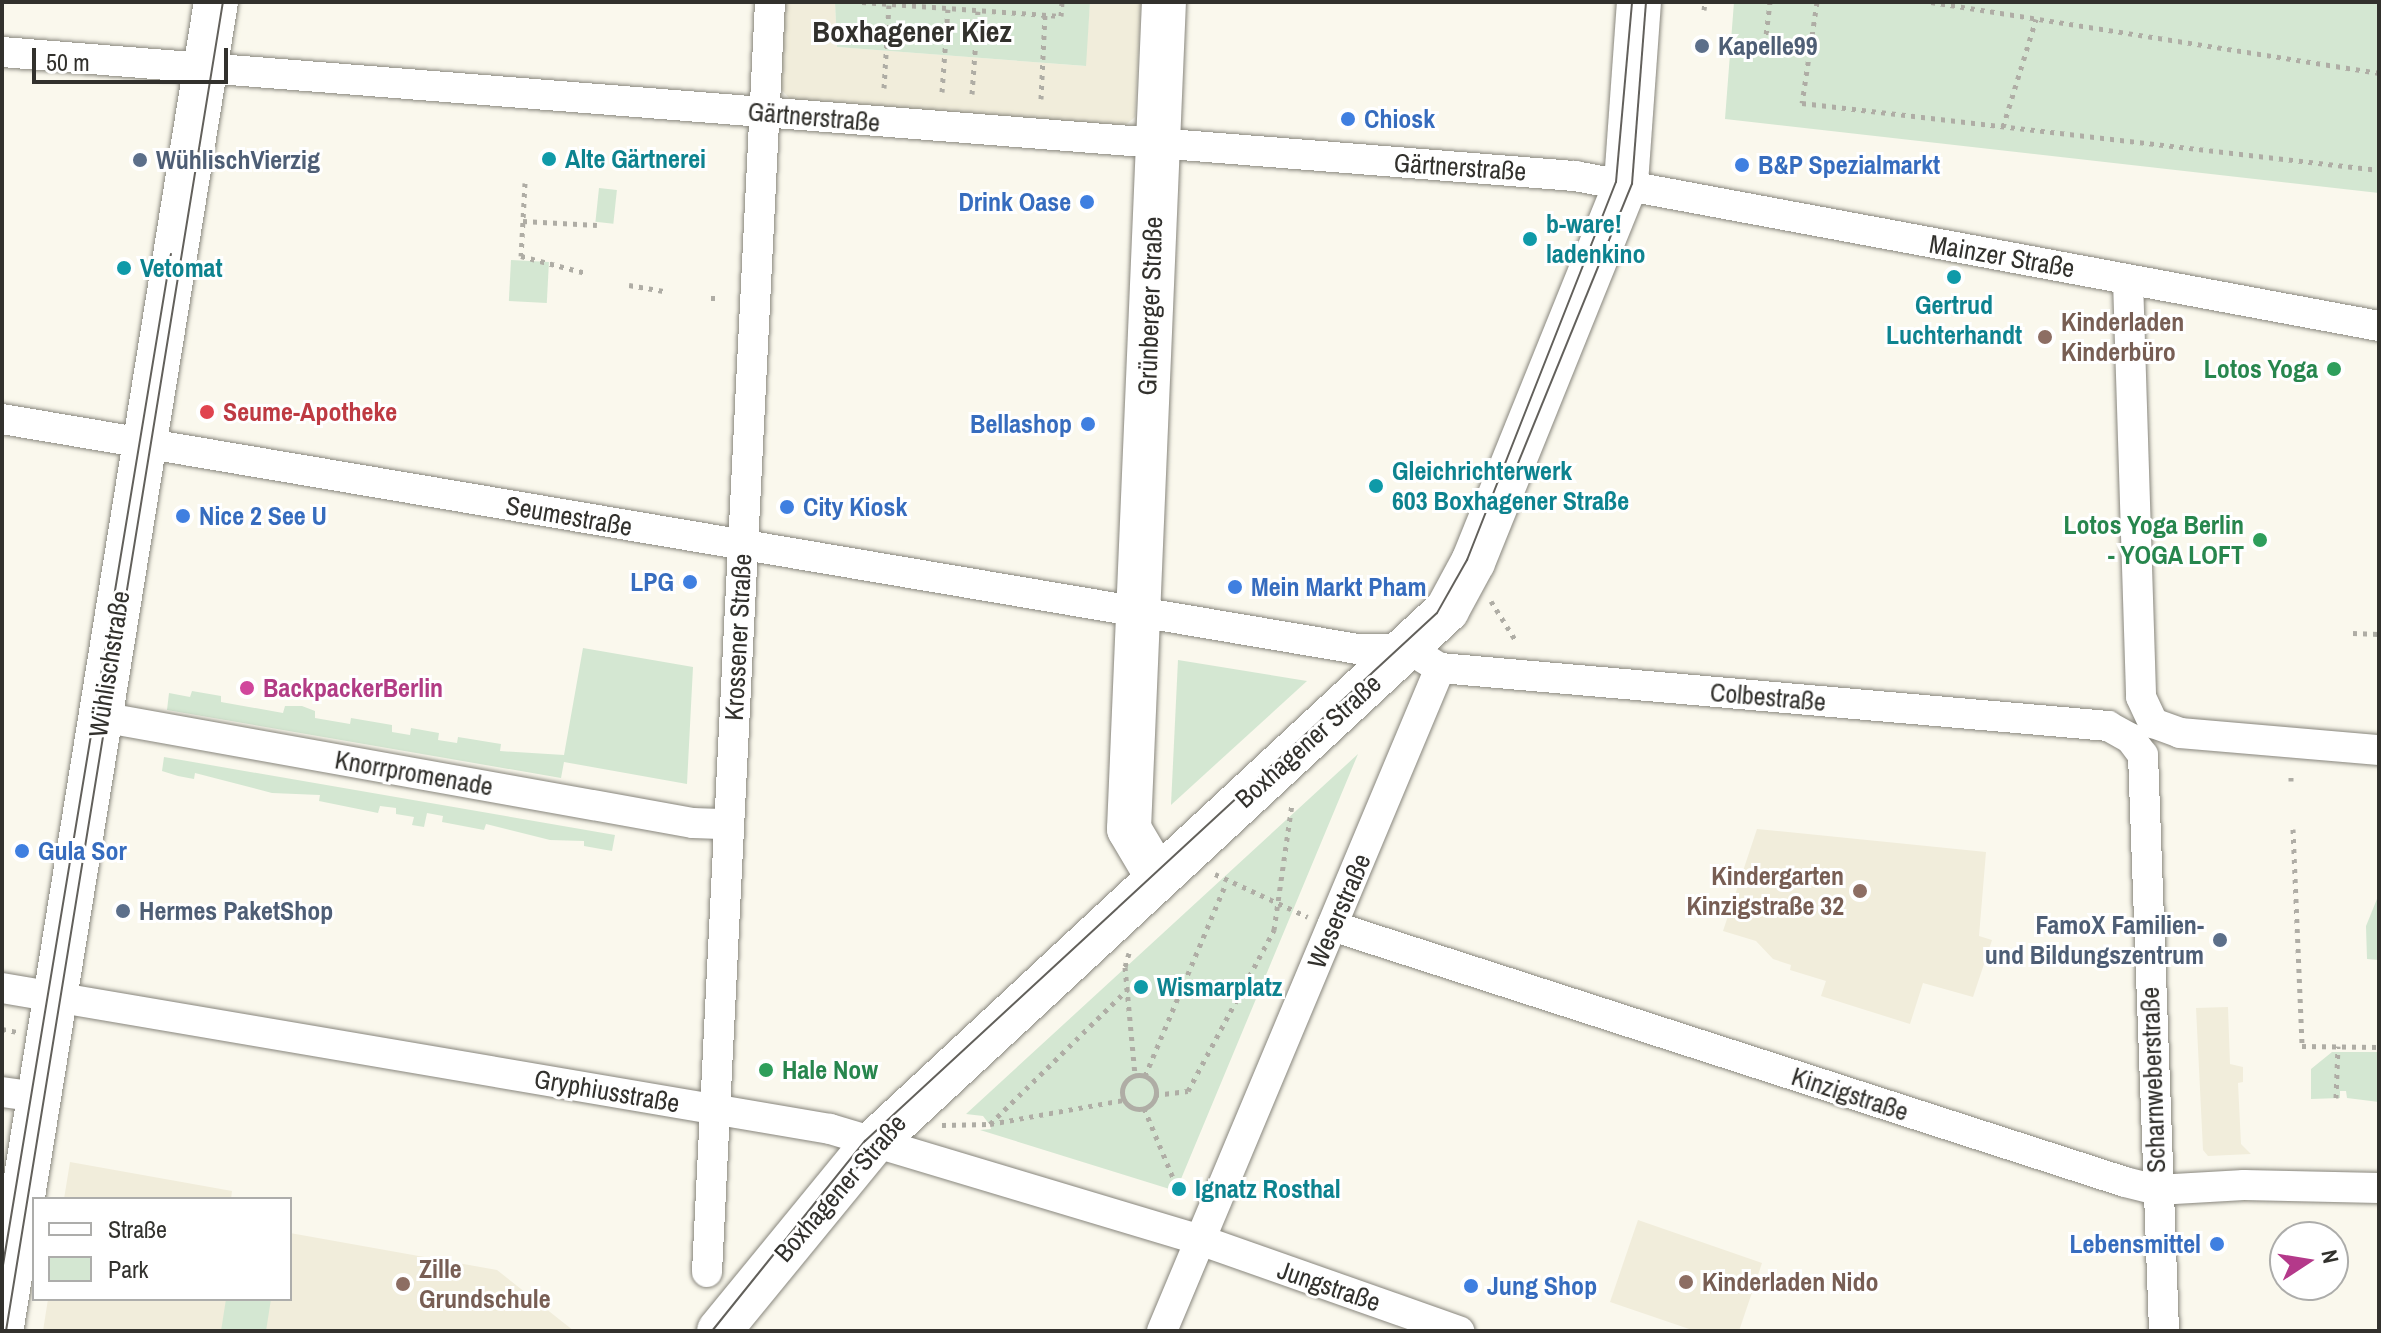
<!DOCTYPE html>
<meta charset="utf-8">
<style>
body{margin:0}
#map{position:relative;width:2381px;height:1333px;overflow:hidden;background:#faf8ed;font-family:"Archivo Narrow",sans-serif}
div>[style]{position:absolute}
.built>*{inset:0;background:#f1eddb}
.green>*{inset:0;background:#d4e7d2;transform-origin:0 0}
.path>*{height:5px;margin-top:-2.5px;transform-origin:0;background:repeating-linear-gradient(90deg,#afada5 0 4px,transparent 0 10px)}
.path>.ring{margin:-2.5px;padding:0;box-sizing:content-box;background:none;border:5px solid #afada5;border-radius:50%}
.roads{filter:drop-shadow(0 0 2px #88867d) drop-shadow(0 0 2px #88867d)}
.street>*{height:30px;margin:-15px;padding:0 15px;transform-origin:15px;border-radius:15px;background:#fff}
.secondary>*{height:44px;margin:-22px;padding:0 22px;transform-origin:22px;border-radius:22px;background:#fff}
.tram>*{height:2px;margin:-1px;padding:0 1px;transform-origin:1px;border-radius:1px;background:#62605b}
.dots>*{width:22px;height:22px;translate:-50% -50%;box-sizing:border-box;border:4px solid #fff;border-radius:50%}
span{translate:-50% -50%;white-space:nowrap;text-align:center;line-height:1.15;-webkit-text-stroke:6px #fff;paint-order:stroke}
.service-label{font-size:26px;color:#4e5e75;font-weight:700}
.left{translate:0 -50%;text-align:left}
.right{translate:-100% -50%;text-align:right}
.street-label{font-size:26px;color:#32312d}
.shop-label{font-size:26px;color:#366cbe;font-weight:700}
.culture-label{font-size:26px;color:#0d838f;font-weight:700}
.education-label{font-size:26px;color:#785e54;font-weight:700}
.leisure-label{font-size:26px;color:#27864d;font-weight:700}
.health-label{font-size:26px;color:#be3a42;font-weight:700}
.hotel-label{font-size:26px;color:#b23c85;font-weight:700}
.quarter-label{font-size:30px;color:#32312d;font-weight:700}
.frame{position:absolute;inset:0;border:4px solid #32312d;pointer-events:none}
.legend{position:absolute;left:32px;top:1197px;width:260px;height:104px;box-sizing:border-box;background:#fff;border:2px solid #adadab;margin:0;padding:10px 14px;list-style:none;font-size:24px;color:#32312d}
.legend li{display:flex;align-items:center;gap:16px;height:40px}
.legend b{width:40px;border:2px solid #adadab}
.north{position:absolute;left:2269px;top:1221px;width:80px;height:80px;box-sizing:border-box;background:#fff;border:2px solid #adadab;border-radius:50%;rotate:78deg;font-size:22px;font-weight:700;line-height:32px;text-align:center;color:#32312d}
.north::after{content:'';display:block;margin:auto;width:28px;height:36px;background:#b4398a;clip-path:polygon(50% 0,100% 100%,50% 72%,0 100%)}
.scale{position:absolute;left:32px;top:48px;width:196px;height:36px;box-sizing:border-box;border:4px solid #32312d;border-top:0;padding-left:10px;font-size:24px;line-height:28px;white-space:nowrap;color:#32312d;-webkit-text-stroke:6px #fff;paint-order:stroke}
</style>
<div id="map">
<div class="built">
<i style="clip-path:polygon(784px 2px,835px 2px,837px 47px,1085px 66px,1090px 2px,1141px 2px,1135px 117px,1124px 126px,791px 100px,780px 88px)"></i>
<i style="clip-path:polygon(1757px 829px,1986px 852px,1979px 936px,1992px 940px,1973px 997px,1923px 983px,1910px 1024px,1821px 996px,1826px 981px,1790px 970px,1791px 965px,1773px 959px,1756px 941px,1723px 931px)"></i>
<i style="clip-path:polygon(2228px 1007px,2230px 1064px,2243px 1067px,2243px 1082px,2238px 1083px,2241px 1144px,2251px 1154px,2208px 1156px,2203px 1150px,2196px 1008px)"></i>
<i style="clip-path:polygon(70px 1162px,232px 1191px,231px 1199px,64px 1199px)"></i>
<i style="clip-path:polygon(1638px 1220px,1762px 1263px,1739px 1331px,1695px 1331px,1610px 1302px)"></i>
<i style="clip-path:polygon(290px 1233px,497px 1270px,574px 1331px,43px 1331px,48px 1299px,290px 1299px)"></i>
</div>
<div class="green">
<i style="clip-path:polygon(835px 2px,1090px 2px,1086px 66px,837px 47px)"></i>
<i style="clip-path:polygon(1734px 2px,2379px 2px,2379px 193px,1725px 119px)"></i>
<i style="left:599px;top:188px;width:18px;height:34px;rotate:6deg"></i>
<i style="left:511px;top:260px;width:38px;height:41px;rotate:3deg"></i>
<i style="clip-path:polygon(583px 648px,693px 667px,687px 784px,564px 762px,561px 778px,167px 710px,169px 693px,190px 697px,192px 691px,221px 696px,221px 702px,283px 713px,285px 706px,302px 706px,315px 711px,315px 718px,350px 724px,351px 718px,392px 725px,392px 732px,410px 735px,411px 728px,439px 733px,438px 740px,457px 743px,458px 737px,501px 744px,500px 751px,564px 755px)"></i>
<i style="clip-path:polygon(1178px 660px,1307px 681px,1171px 805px)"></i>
<i style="clip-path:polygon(1358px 754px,1176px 1191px,980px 1130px,991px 1129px,990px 1125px,983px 1116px,966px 1114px)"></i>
<i style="clip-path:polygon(164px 757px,615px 835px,612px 851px,584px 846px,584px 841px,550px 840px,486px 824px,484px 830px,442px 822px,443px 816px,427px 813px,424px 827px,412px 825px,414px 817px,396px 814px,396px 808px,380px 806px,378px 813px,319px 801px,320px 795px,272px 793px,195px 773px,194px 779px,178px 776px,162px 771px)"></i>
<i style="clip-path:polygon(2379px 894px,2379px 960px,2367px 959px,2366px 926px)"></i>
<i style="clip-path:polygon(2332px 1052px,2379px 1052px,2379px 1102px,2347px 1098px,2346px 1091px,2340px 1091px,2340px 1098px,2311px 1099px,2311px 1069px)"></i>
<i style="clip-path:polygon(226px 1299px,271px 1299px,266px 1331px,221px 1331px)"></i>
</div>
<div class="path">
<i style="left:862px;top:2px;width:199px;rotate:4deg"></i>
<i style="left:1061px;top:16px;width:14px;rotate:-86deg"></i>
<i style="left:1817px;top:2px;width:102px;rotate:98.4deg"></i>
<i style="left:1802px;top:103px;width:581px;rotate:6.62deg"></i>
<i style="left:1931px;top:2px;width:454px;rotate:9deg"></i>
<i style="left:1704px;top:10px;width:8px;rotate:-83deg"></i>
<i style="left:1765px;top:44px;width:42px;rotate:-83.2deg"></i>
<i style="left:884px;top:88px;width:83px;rotate:-86.6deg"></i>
<i style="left:942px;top:92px;width:83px;rotate:-85.9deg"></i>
<i style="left:972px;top:94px;width:83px;rotate:-85.9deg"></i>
<i style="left:1041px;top:99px;width:84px;rotate:-87.3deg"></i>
<i style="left:2003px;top:127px;width:113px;rotate:-73deg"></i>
<i style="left:525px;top:183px;width:73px;rotate:93.1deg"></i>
<i style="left:521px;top:256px;width:67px;rotate:14.7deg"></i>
<i style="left:523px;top:221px;width:74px;rotate:3.1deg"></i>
<i style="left:629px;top:285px;width:35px;rotate:10deg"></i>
<i style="left:711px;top:298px;width:8px"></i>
<i style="left:1491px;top:601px;width:47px;rotate:58deg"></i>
<i style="left:2353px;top:633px;width:26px;rotate:2deg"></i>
<i style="left:2291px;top:781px;width:5px;rotate:-90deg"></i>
<i style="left:2293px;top:829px;width:217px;rotate:87.6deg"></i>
<i style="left:2302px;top:1046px;width:77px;rotate:0.7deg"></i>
<i style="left:1215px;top:874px;width:102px;rotate:24.8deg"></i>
<i style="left:1129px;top:953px;width:15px;rotate:106deg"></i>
<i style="left:1125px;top:967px;width:108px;rotate:84.7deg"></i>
<i style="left:2px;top:1029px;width:15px;rotate:11deg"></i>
<i class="ring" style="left:1122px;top:1075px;width:29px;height:29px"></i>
<i style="left:1145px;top:1076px;width:209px;rotate:-67.2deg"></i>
<i style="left:1155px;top:1095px;width:33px;rotate:-7deg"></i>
<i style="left:1188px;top:1091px;width:183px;rotate:-61.9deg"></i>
<i style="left:1274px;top:930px;width:128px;rotate:-81.9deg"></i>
<i style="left:2336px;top:1098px;width:52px;rotate:-87.8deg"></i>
<i style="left:1144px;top:1108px;width:96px;rotate:67.4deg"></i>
<i style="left:990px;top:1124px;width:193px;rotate:-44.4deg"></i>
<i style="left:942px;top:1125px;width:48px;rotate:-1.2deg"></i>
<i style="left:990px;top:1124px;width:135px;rotate:-10.2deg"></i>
</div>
<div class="roads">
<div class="street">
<i style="left:2px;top:52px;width:1578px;rotate:4.51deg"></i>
<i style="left:1575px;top:176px;width:818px;rotate:10.57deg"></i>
<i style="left:2128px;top:280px;width:417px;rotate:88.2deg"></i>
<i style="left:2141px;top:697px;width:29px;rotate:65deg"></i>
<i style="left:2153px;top:723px;width:29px;rotate:20deg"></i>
<i style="left:2180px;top:733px;width:200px;rotate:4.9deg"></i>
<i style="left:2px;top:419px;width:1374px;rotate:9.63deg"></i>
<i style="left:1357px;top:649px;width:52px"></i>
<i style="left:1409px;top:649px;width:36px;rotate:32deg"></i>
<i style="left:1440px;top:668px;width:671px;rotate:4.96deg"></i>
<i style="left:2108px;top:726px;width:25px;rotate:29deg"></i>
<i style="left:2130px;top:738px;width:21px;rotate:53deg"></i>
<i style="left:2143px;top:755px;width:576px;rotate:87.91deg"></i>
<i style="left:101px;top:717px;width:601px;rotate:10.15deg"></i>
<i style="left:693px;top:823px;width:35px;rotate:2deg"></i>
<i style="left:1332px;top:926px;width:833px;rotate:17.89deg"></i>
<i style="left:2125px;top:1182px;width:33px;rotate:14deg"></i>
<i style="left:2157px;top:1190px;width:87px;rotate:-3.3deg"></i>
<i style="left:2244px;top:1185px;width:135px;rotate:1.3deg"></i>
<i style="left:2px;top:988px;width:840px;rotate:9.66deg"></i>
<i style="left:830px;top:1129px;width:386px;rotate:16.7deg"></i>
<i style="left:1200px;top:1240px;width:275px;rotate:19.4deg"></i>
<i style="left:2px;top:1092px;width:36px;rotate:8deg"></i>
<i style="left:707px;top:1272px;width:1272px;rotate:-87.16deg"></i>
<i style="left:1162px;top:1331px;width:719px;rotate:-67.25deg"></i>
</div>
<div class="secondary">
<i style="left:1158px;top:878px;width:57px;rotate:-120.6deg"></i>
<i style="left:1129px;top:829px;width:828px;rotate:-87.58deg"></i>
<i style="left:2px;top:1326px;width:1341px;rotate:-80.82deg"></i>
<i style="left:719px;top:1331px;width:242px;rotate:-50.7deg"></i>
<i style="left:872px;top:1144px;width:785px;rotate:-42.88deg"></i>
<i style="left:1447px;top:610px;width:55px;rotate:-61.6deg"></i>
<i style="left:1473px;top:562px;width:409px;rotate:-68deg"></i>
<i style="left:1626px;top:183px;width:181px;rotate:-85.9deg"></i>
</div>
</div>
<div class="tram">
<i style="left:1514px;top:473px;width:312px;rotate:-67.8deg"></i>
<i style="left:1632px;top:184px;width:183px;rotate:-85.6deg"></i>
<i style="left:818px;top:1209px;width:76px;rotate:-46.6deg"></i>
<i style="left:2px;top:1271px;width:1031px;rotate:-80.57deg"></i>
<i style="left:6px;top:1331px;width:1347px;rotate:-80.73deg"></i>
<i style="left:712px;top:1331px;width:244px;rotate:-51.2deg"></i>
<i style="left:865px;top:1141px;width:778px;rotate:-42.71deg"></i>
<i style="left:1437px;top:613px;width:61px;rotate:-60.5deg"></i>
<i style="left:1467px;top:560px;width:406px;rotate:-68.5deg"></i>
<i style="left:1616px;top:182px;width:181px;rotate:-84.9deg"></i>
</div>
<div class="dots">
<i style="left:1702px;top:46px;background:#5c6f8a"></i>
<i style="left:1348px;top:119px;background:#3f7fe0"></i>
<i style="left:549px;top:159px;background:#0f9aa8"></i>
<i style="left:140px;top:160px;background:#5c6f8a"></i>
<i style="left:1742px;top:165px;background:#3f7fe0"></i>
<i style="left:1087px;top:202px;background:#3f7fe0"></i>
<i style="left:1530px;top:239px;background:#0f9aa8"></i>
<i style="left:124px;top:268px;background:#0f9aa8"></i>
<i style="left:1954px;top:277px;background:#0f9aa8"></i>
<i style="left:2045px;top:337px;background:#8d6e63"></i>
<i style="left:2334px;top:369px;background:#2e9e5b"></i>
<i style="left:207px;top:412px;background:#e0444e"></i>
<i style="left:1088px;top:424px;background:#3f7fe0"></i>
<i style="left:1376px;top:486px;background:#0f9aa8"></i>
<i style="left:787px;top:507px;background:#3f7fe0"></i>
<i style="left:183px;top:516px;background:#3f7fe0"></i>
<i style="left:2260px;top:540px;background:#2e9e5b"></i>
<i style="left:690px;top:582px;background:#3f7fe0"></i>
<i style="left:1235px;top:587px;background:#3f7fe0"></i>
<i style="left:247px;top:688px;background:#d1479c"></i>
<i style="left:22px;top:851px;background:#3f7fe0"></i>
<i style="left:1860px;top:891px;background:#8d6e63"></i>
<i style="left:123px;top:911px;background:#5c6f8a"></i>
<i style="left:2220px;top:940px;background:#5c6f8a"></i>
<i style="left:1141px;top:987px;background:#0f9aa8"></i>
<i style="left:766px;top:1070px;background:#2e9e5b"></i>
<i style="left:1179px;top:1189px;background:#0f9aa8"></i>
<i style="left:2217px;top:1244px;background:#3f7fe0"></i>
<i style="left:1686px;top:1282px;background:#8d6e63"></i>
<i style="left:403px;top:1284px;background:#8d6e63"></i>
<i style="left:1471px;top:1286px;background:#3f7fe0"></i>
</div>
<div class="service-label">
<span class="left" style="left:1718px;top:46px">Kapelle99</span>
<span class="left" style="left:156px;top:160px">WühlischVierzig</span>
<span class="left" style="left:139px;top:911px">Hermes PaketShop</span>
<span class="right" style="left:2204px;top:940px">FamoX Familien-<br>und Bildungszentrum</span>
</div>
<div class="street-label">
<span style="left:814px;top:117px;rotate:5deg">Gärtnerstraße</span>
<span style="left:1460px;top:167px;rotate:4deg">Gärtnerstraße</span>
<span style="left:2002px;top:256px;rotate:10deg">Mainzer Straße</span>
<span style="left:1150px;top:306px;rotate:-88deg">Grünberger Straße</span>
<span style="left:569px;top:516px;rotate:10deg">Seumestraße</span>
<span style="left:738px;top:637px;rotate:-87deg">Krossener Straße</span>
<span style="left:109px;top:664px;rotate:-81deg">Wühlischstraße</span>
<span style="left:1768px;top:697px;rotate:5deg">Colbestraße</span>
<span style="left:1308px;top:741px;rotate:-42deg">Boxhagener Straße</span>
<span style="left:414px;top:773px;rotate:10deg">Knorrpromenade</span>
<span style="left:1339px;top:911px;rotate:-67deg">Weserstraße</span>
<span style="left:2153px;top:1080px;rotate:-92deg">Scharnweberstraße</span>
<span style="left:607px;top:1091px;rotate:10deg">Gryphiusstraße</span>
<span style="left:1850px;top:1094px;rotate:18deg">Kinzigstraße</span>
<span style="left:840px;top:1188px;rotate:-49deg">Boxhagener Straße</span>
<span style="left:1329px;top:1286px;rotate:19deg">Jungstraße</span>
</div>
<div class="shop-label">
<span class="left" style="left:1364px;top:119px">Chiosk</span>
<span class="left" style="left:1758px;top:165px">B&amp;P Spezialmarkt</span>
<span class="right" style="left:1071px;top:202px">Drink Oase</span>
<span class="right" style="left:1072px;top:424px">Bellashop</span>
<span class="left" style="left:803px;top:507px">City Kiosk</span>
<span class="left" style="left:199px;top:516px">Nice 2 See U</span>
<span class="right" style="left:674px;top:582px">LPG</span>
<span class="left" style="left:1251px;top:587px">Mein Markt Pham</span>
<span class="left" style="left:38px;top:851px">Gula Sor</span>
<span class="right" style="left:2201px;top:1244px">Lebensmittel</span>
<span class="left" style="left:1487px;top:1286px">Jung Shop</span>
</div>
<div class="culture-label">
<span class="left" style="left:565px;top:159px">Alte Gärtnerei</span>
<span class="left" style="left:1546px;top:239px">b-ware!<br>ladenkino</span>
<span class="left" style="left:140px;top:268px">Vetomat</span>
<span style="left:1954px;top:320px">Gertrud<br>Luchterhandt</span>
<span class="left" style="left:1392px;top:486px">Gleichrichterwerk<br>603 Boxhagener Straße</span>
<span class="left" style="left:1157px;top:987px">Wismarplatz</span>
<span class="left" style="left:1195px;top:1189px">Ignatz Rosthal</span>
</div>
<div class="education-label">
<span class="left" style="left:2061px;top:337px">Kinderladen<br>Kinderbüro</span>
<span class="right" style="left:1844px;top:891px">Kindergarten<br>Kinzigstraße 32</span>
<span class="left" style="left:419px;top:1284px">Zille<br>Grundschule</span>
<span class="left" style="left:1702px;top:1282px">Kinderladen Nido</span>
</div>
<div class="leisure-label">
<span class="right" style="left:2318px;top:369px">Lotos Yoga</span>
<span class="right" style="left:2244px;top:540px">Lotos Yoga Berlin<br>- YOGA LOFT</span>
<span class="left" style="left:782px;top:1070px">Hale Now</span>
</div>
<div class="health-label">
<span class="left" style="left:223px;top:412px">Seume-Apotheke</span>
</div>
<div class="hotel-label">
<span class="left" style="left:263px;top:688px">BackpackerBerlin</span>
</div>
<div class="quarter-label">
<span style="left:912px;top:31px">Boxhagener Kiez</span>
</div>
<div class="frame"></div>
<ul class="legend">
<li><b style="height:10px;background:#fff"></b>Straße</li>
<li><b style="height:22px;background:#d4e7d2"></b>Park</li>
</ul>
<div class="north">N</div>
<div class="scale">50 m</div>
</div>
